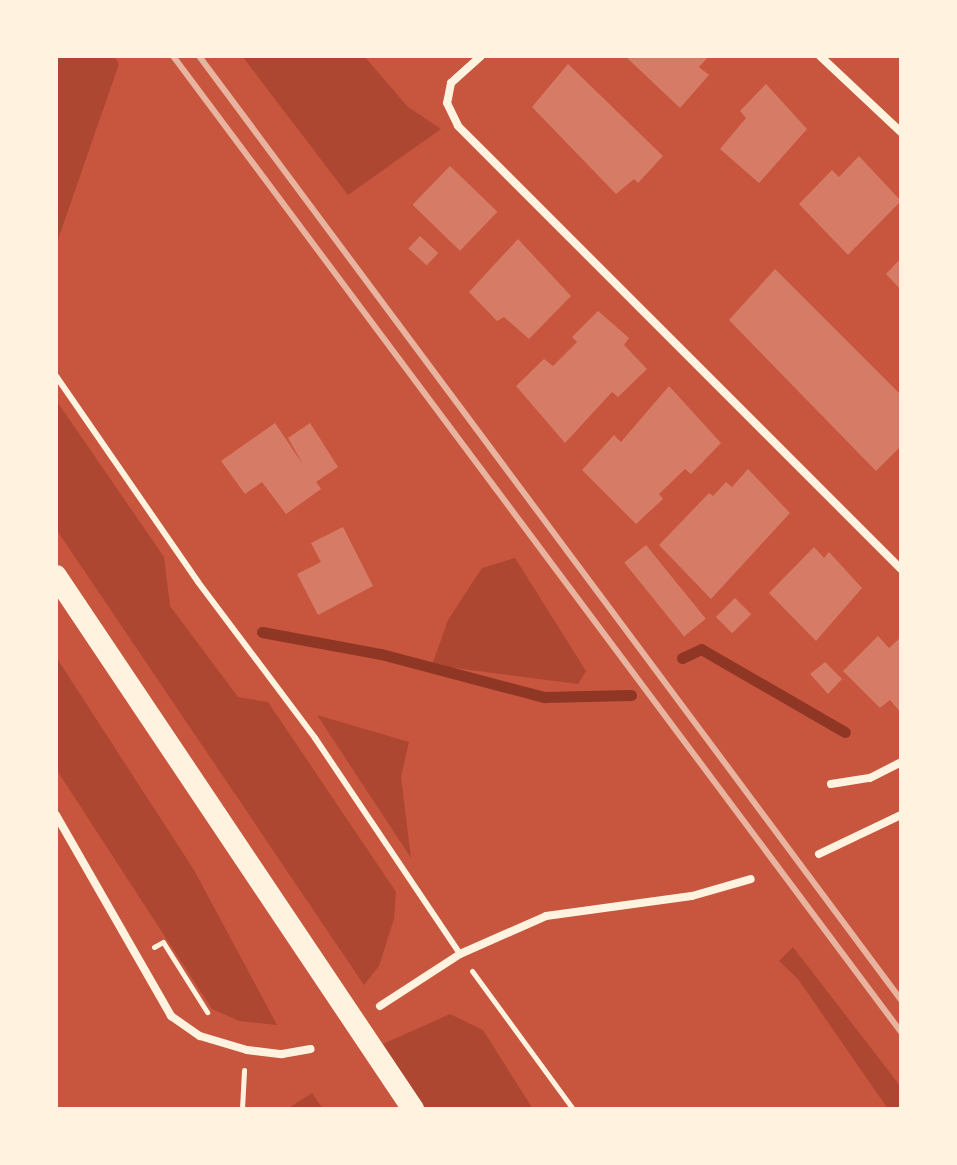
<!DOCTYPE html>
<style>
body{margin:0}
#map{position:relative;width:957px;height:1165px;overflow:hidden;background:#c8553d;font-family:Raleway,sans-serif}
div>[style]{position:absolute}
.green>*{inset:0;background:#ae4732}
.stream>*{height:11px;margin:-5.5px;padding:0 5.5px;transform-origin:5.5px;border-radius:5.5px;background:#8f3625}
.building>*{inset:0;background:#d67c66;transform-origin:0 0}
.path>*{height:5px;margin:-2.5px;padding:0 2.5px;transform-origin:2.5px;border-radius:2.5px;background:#fff3e0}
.service>*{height:6px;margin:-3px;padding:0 3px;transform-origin:3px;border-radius:3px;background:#fff3e0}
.minor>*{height:8px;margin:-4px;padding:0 4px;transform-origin:4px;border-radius:4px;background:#fff3e0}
.trunk>*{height:22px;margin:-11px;padding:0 11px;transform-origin:11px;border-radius:11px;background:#fff3e0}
.rail>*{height:6px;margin:-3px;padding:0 3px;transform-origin:3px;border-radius:3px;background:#e9b49f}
span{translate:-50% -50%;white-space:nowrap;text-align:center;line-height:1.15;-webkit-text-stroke:6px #fff3e0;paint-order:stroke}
.frame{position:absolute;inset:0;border:58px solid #fff3e0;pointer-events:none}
</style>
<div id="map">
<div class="green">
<i style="clip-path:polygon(56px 56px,114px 56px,119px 64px,56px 245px)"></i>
<i style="clip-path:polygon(242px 56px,364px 56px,408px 107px,441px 129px,348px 195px)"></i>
<i style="clip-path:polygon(56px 400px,164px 557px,170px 606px,238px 697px,268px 702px,396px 892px,394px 919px,379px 966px,364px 985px,56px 529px)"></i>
<i style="clip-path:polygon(515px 558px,586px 671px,578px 684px,432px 665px,448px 620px,482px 568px)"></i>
<i style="clip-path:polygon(56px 657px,194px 870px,277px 1025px,239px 1021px,212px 1009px,56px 769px)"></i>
<i style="clip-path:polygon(317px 715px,409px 742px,401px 777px,411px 858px)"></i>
<i style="clip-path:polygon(793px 947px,901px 1087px,901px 1109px,888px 1109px,798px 979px,779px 961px)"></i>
<i style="clip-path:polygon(450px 1014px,483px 1030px,533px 1109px,424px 1109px,383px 1044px)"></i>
<i style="clip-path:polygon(312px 1093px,323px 1109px,287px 1109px)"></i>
</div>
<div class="stream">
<i style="left:262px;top:632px;width:121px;rotate:10.5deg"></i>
<i style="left:381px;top:654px;width:169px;rotate:14.8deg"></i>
<i style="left:544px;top:697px;width:87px;rotate:-1.3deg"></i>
<i style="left:682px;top:658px;width:21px;rotate:-25deg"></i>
<i style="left:701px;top:649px;width:166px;rotate:30deg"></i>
</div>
<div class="building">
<i style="clip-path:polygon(625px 56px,709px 56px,699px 67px,709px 75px,680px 108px)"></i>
<i style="clip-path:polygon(568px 64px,663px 156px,638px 183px,634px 179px,616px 194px,532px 107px)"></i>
<i style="clip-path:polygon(766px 84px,807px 129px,759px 183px,720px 149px,746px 118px,740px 111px)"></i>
<i style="clip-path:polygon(859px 156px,901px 201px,848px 255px,799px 204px,832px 170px,839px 177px)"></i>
<i style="left:450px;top:166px;width:66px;height:54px;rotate:44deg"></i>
<i style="left:420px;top:236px;width:25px;height:17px;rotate:43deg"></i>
<i style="clip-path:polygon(518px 239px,571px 296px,529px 339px,504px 317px,497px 321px,469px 292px)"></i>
<i style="clip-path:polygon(901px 258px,901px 290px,886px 274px)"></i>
<i style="clip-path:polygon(775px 269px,901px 395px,901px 446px,876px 471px,729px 320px)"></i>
<i style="clip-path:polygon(598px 311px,629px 338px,624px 345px,647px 369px,618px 397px,612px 392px,565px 443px,516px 386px,544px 359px,553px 366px,577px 342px,572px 337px)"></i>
<i style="clip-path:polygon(669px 386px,721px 443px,691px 474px,685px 469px,659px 494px,663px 499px,636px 524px,582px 470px,614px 435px,621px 442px)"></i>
<i style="clip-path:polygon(275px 423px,304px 466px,288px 438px,310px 423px,338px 467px,316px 482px,321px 489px,286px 514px,262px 482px,245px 494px,221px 461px)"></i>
<i style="clip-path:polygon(748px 469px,790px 513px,711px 599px,659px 545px,709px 493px,713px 496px,726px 482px,732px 487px)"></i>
<i style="clip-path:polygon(343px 527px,373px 586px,318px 615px,297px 574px,321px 562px,311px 543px)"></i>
<i style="left:646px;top:545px;width:95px;height:28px;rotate:51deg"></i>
<i style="clip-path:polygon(814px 547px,824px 558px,829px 552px,862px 588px,816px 641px,769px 593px)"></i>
<i style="left:735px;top:598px;width:23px;height:27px;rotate:45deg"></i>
<i style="clip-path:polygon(878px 636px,889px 648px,901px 637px,901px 713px,890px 700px,880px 708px,843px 671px)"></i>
<i style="clip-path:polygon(825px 662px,842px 679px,828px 694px,810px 674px)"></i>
</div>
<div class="path">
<i style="left:154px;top:947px;width:10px;rotate:-29deg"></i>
<i style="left:163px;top:942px;width:83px;rotate:57.8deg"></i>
<i style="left:472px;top:971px;width:171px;rotate:53.8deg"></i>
<i style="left:242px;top:1109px;width:39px;rotate:-87deg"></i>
</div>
<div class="service">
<i style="left:56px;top:376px;width:250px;rotate:55.4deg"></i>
<i style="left:198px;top:582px;width:195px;rotate:53.1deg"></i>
<i style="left:315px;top:738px;width:260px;rotate:56.1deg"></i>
</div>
<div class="minor">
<i style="left:481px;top:56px;width:40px;rotate:138deg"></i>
<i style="left:451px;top:83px;width:20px;rotate:101deg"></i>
<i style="left:447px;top:103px;width:25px;rotate:64deg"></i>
<i style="left:458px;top:126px;width:626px;rotate:45deg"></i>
<i style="left:820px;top:56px;width:111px;rotate:43.2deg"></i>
<i style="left:831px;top:784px;width:39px;rotate:-9deg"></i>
<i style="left:870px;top:778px;width:35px;rotate:-27deg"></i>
<i style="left:56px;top:815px;width:232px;rotate:60.2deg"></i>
<i style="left:171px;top:1016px;width:35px;rotate:35deg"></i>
<i style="left:200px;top:1036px;width:49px;rotate:16.6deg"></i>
<i style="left:247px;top:1050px;width:35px;rotate:7deg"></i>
<i style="left:282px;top:1054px;width:29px;rotate:-10deg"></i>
<i style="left:819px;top:854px;width:91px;rotate:-25.4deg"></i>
<i style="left:380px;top:1006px;width:95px;rotate:-33deg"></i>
<i style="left:460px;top:954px;width:94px;rotate:-23.8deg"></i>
<i style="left:546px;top:916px;width:147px;rotate:-7.8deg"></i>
<i style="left:692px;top:896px;width:61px;rotate:-16.1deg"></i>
</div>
<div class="trunk">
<i style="left:56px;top:576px;width:642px;rotate:56.19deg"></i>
</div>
<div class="rail">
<i style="left:173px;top:56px;width:1218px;rotate:53.28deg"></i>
<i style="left:199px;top:56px;width:1176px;rotate:53.36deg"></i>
</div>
<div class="frame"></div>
</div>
